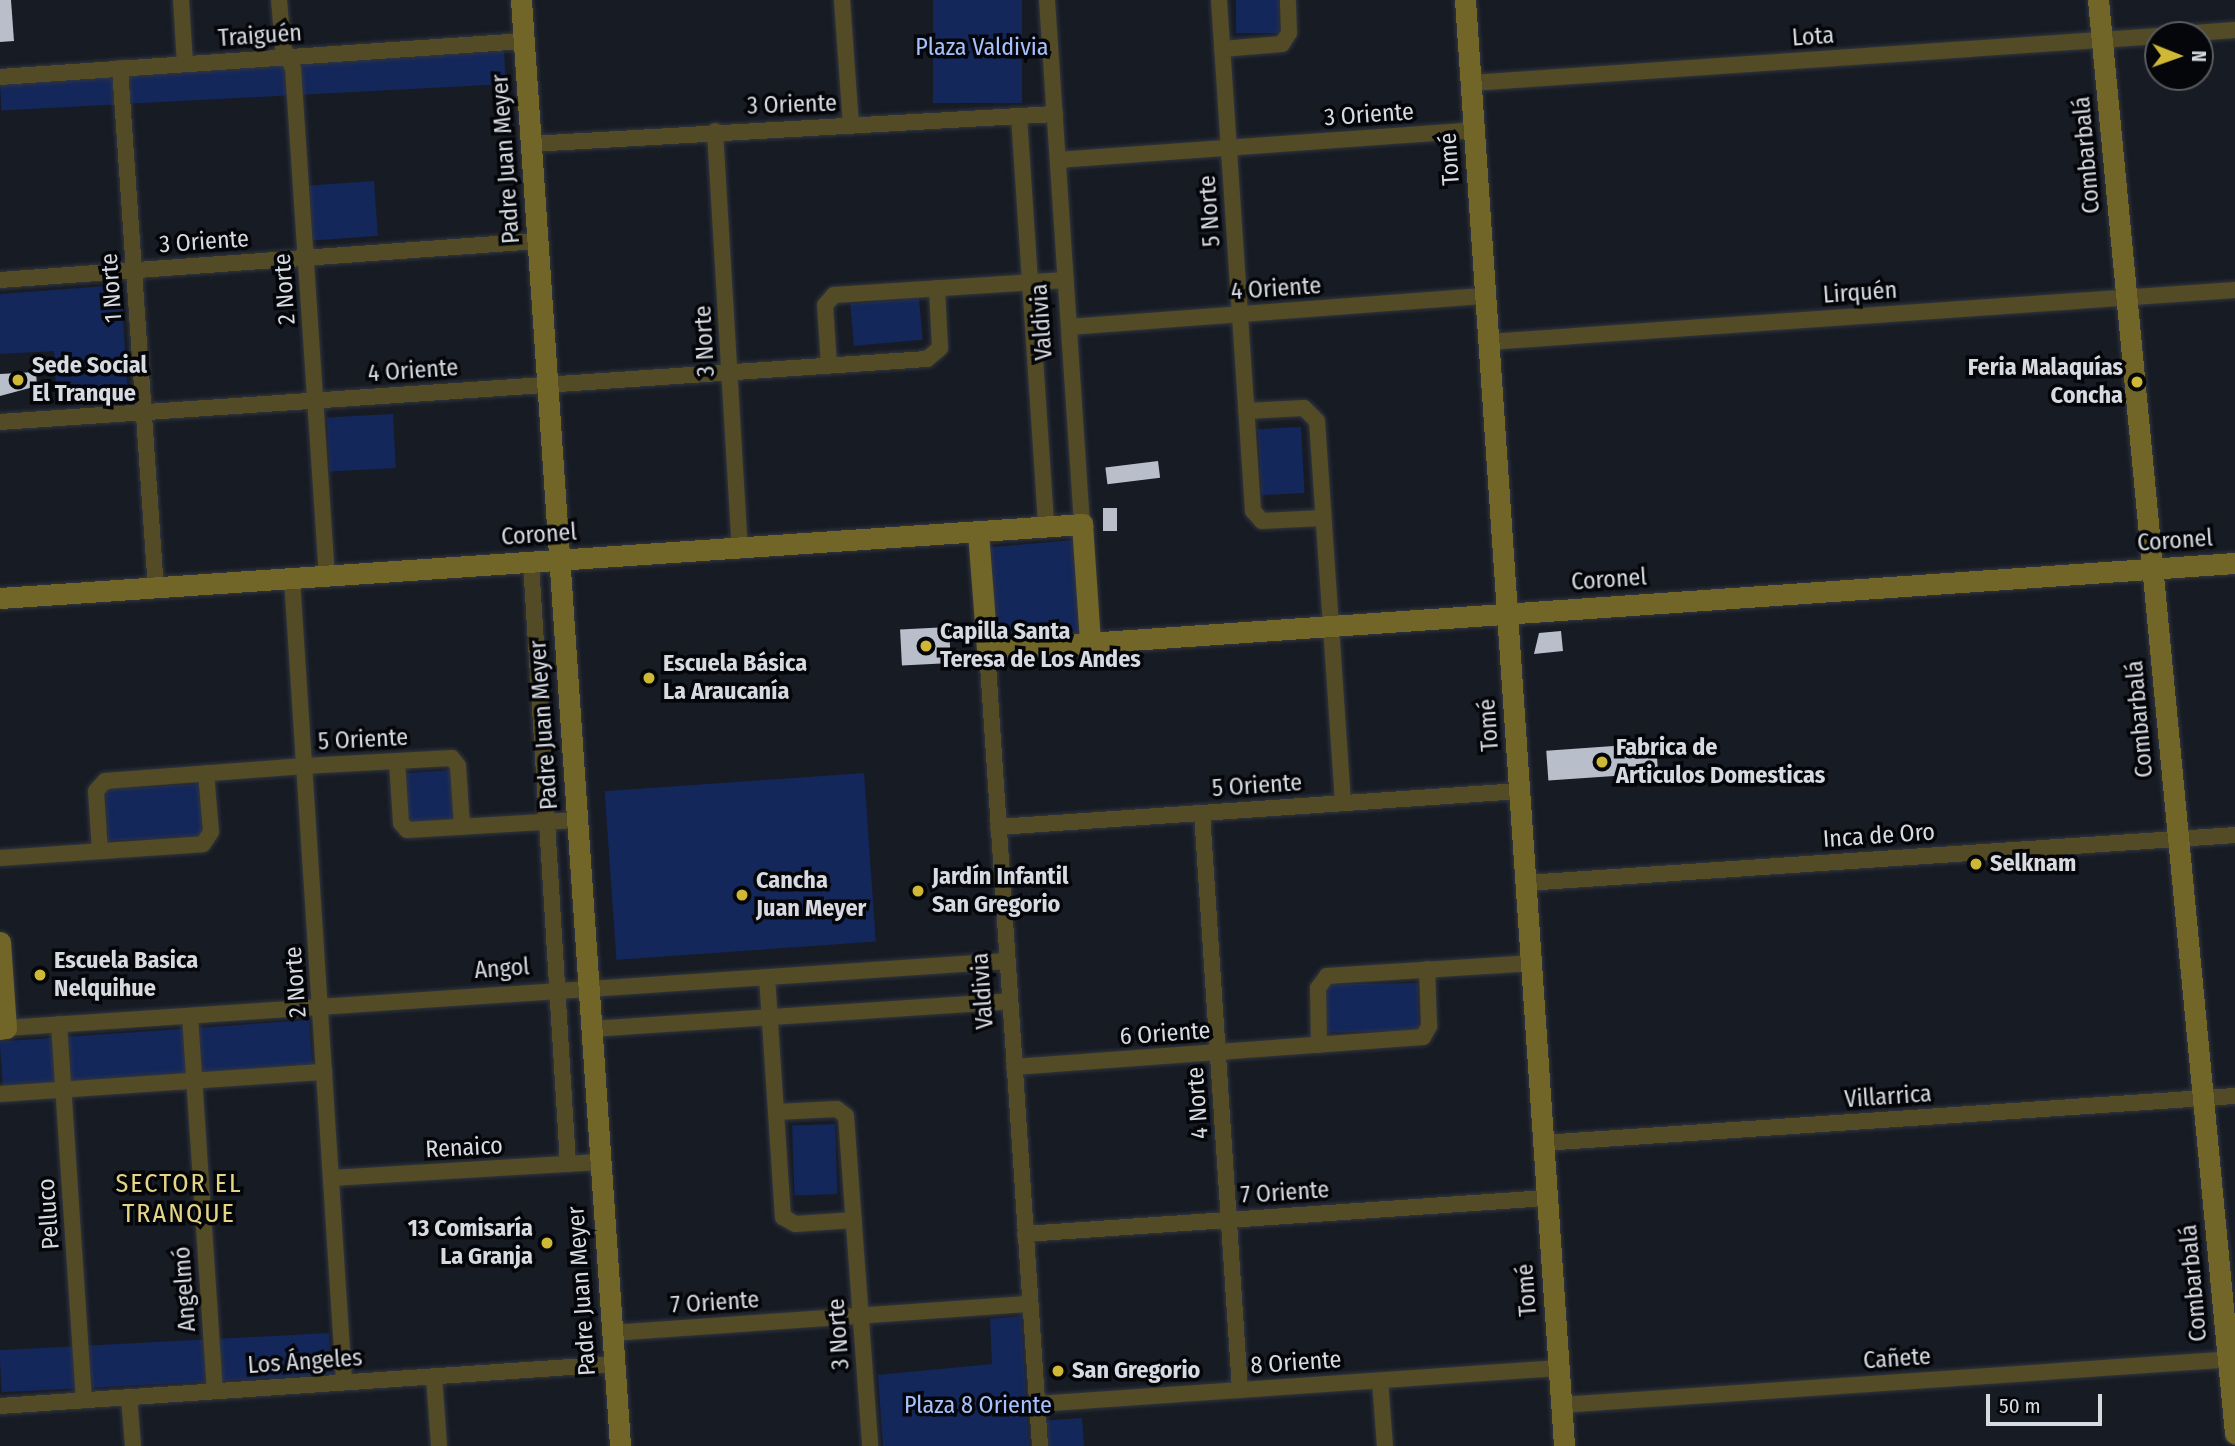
<!DOCTYPE html>
<meta charset="utf-8">
<style>
body{margin:0}
#map{position:relative;width:2235px;height:1446px;overflow:hidden;background:#171b24;font-family:"Fira Sans Condensed",sans-serif}
div>[style]{position:absolute}
.green>*{inset:0;background:#14275b;transform-origin:0 0}
.building>*{inset:0;background:#b8beca;transform-origin:0 0}
.roads{filter:drop-shadow(0 0 2px #32363e) drop-shadow(0 0 2px #32363e)}
.street>*{height:16px;margin:-8px;padding:0 8px;transform-origin:8px;border-radius:8px;background:#524b26}
.secondary>*{height:21px;margin:-10.5px;padding:0 10.5px;transform-origin:10.5px;border-radius:10.5px;background:#716527}
.dots>*{width:19px;height:19px;translate:-50% -50%;box-sizing:border-box;border:4px solid #050609;border-radius:50%}
span{translate:-50% -50%;white-space:nowrap;text-align:center;line-height:1.15;-webkit-text-stroke:7px #050609;paint-order:stroke}
.street-label{font-size:24px;color:#d7dae1}
.park-label{font-size:24px;color:#a6c1fe}
.poi-label{font-size:24px;color:#d7dae1;font-weight:700}
.left{translate:0 -50%;text-align:left}
.right{translate:-100% -50%;text-align:right}
.neighbourhood-label{font-size:26px;color:#e5d587;letter-spacing:2px}
.north{position:absolute;left:2144px;top:21px;width:70px;height:70px;box-sizing:border-box;background:#050609;border:2px solid #595b5f;border-radius:50%;rotate:91deg;font-size:19px;font-weight:700;line-height:28px;text-align:center;color:#d7dae1}
.north::after{content:'';display:block;margin:auto;width:24px;height:32px;background:#d0b837;clip-path:polygon(50% 0,100% 100%,50% 72%,0 100%)}
.scale{position:absolute;left:1986px;top:1394px;width:116px;height:32px;box-sizing:border-box;border:4px solid #d7dae1;border-top:0;padding-left:9px;font-size:21px;line-height:24px;white-space:nowrap;color:#d7dae1;-webkit-text-stroke:5px #050609;paint-order:stroke}
</style>
<div id="map">
<div class="green">
<i style="left:933px;top:0;width:89px;height:103px"></i>
<i style="left:1236px;top:0;width:43px;height:33px"></i>
<i style="left:504px;top:51px;width:33px;height:505px;rotate:87deg"></i>
<i style="left:374px;top:181px;width:55px;height:65px;rotate:86deg"></i>
<i style="clip-path:polygon(121px 285px,128px 397px,57px 402px,54px 351px,0 354px,0 294px)"></i>
<i style="left:919px;top:298px;width:42px;height:69px;rotate:85deg"></i>
<i style="left:393px;top:414px;width:54px;height:66px;rotate:87deg"></i>
<i style="left:1301px;top:427px;width:66px;height:43px;rotate:87deg"></i>
<i style="left:1073px;top:540px;width:99px;height:86px;rotate:85deg"></i>
<i style="left:452px;top:770px;width:51px;height:47px;rotate:86deg"></i>
<i style="left:864px;top:773px;width:169px;height:260px;rotate:86deg"></i>
<i style="left:201px;top:784px;width:52px;height:96px;rotate:87deg"></i>
<i style="left:1418px;top:983px;width:48px;height:93px;rotate:89deg"></i>
<i style="left:309px;top:1020px;width:59px;height:310px;rotate:86deg"></i>
<i style="left:835px;top:1124px;width:70px;height:43px;rotate:88deg"></i>
<i style="clip-path:polygon(1021px 1316px,1029px 1446px,883px 1446px,878px 1375px,992px 1364px,990px 1319px)"></i>
<i style="left:329px;top:1333px;width:42px;height:330px;rotate:87deg"></i>
<i style="left:1082px;top:1418px;width:28px;height:35px;rotate:86deg"></i>
</div>
<div class="building">
<i style="clip-path:polygon(0 0,11px 0,14px 41px,0 42px)"></i>
<i style="clip-path:polygon(36px 372px,37px 386px,0 396px,0 374px)"></i>
<i style="left:1158px;top:461px;width:17px;height:53px;rotate:83deg"></i>
<i style="left:1103px;top:508px;width:14px;height:23px"></i>
<i style="left:949px;top:627px;width:36px;height:49px;rotate:87deg"></i>
<i style="clip-path:polygon(1561px 631px,1563px 651px,1534px 654px,1539px 633px)"></i>
<i style="left:1656px;top:743px;width:30px;height:110px;rotate:86deg"></i>
</div>
<div class="roads">
<div class="street">
<i style="left:181px;top:0;width:64px;rotate:86.4deg"></i>
<i style="left:279px;top:0;width:47px;rotate:85.1deg"></i>
<i style="left:283px;top:47px;width:23px;rotate:65deg"></i>
<i style="left:293px;top:68px;width:510px;rotate:86.18deg"></i>
<i style="left:842px;top:0;width:126px;rotate:85.9deg"></i>
<i style="left:1047px;top:0;width:525px;rotate:86.18deg"></i>
<i style="left:1219px;top:0;width:512px;rotate:86.19deg"></i>
<i style="left:1253px;top:511px;width:13px;rotate:48deg"></i>
<i style="left:1262px;top:521px;width:61px;rotate:-2.8deg"></i>
<i style="left:2167px;top:35px;width:68px;rotate:-4.2deg"></i>
<i style="left:1222px;top:49px;width:60px;rotate:-4.8deg"></i>
<i style="left:1282px;top:44px;width:13px;rotate:-58deg"></i>
<i style="left:1289px;top:33px;width:33px;rotate:-92deg"></i>
<i style="left:120px;top:68px;width:522px;rotate:86.05deg"></i>
<i style="left:0;top:77px;width:525px;rotate:-3.93deg"></i>
<i style="left:1471px;top:83px;width:689px;rotate:-3.91deg"></i>
<i style="left:1019px;top:116px;width:412px;rotate:86.2deg"></i>
<i style="left:715px;top:131px;width:418px;rotate:86.6deg"></i>
<i style="left:531px;top:144px;width:525px;rotate:-3.28deg"></i>
<i style="left:1058px;top:160px;width:417px;rotate:-4.1deg"></i>
<i style="left:0;top:280px;width:538px;rotate:-4.15deg"></i>
<i style="left:1069px;top:327px;width:418px;rotate:-4.3deg"></i>
<i style="left:1489px;top:342px;width:748px;rotate:-3.99deg"></i>
<i style="left:829px;top:365px;width:60px;rotate:-93.8deg"></i>
<i style="left:825px;top:305px;width:13px;rotate:-48deg"></i>
<i style="left:834px;top:295px;width:232px;rotate:-3.7deg"></i>
<i style="left:1246px;top:411px;width:58px;rotate:-3deg"></i>
<i style="left:1304px;top:408px;width:18px;rotate:45deg"></i>
<i style="left:1317px;top:421px;width:383px;rotate:86.1deg"></i>
<i style="left:0;top:422px;width:929px;rotate:-3.89deg"></i>
<i style="left:927px;top:359px;width:17px;rotate:-40deg"></i>
<i style="left:940px;top:348px;width:60px;rotate:-92.9deg"></i>
<i style="left:531px;top:562px;width:603px;rotate:86.48deg"></i>
<i style="left:292px;top:579px;width:805px;rotate:86.29deg"></i>
<i style="left:987px;top:650px;width:798px;rotate:86.19deg"></i>
<i style="left:397px;top:761px;width:62px;rotate:86.3deg"></i>
<i style="left:401px;top:823px;width:9px;rotate:49deg"></i>
<i style="left:407px;top:830px;width:170px;rotate:-3.4deg"></i>
<i style="left:1202px;top:813px;width:578px;rotate:86.23deg"></i>
<i style="left:998px;top:827px;width:523px;rotate:-3.95deg"></i>
<i style="left:100px;top:851px;width:60px;rotate:-93.8deg"></i>
<i style="left:96px;top:791px;width:13px;rotate:-48deg"></i>
<i style="left:105px;top:781px;width:200px;rotate:-4.3deg"></i>
<i style="left:304px;top:766px;width:148px;rotate:-3.1deg"></i>
<i style="left:452px;top:758px;width:10px;rotate:53deg"></i>
<i style="left:458px;top:766px;width:61px;rotate:86.2deg"></i>
<i style="left:0;top:858px;width:203px;rotate:-3.9deg"></i>
<i style="left:203px;top:844px;width:14px;rotate:-56deg"></i>
<i style="left:211px;top:832px;width:59px;rotate:-94.8deg"></i>
<i style="left:1526px;top:883px;width:711px;rotate:-3.87deg"></i>
<i style="left:767px;top:977px;width:241px;rotate:86.2deg"></i>
<i style="left:783px;top:1217px;width:14px;rotate:30deg"></i>
<i style="left:795px;top:1224px;width:59px;rotate:-3.9deg"></i>
<i style="left:190px;top:1016px;width:376px;rotate:86.2deg"></i>
<i style="left:59px;top:1024px;width:377px;rotate:86.2deg"></i>
<i style="left:6px;top:1028px;width:1003px;rotate:-3.83deg"></i>
<i style="left:591px;top:1029px;width:420px;rotate:-3.8deg"></i>
<i style="left:1319px;top:1045px;width:57px;rotate:-91deg"></i>
<i style="left:1318px;top:988px;width:15px;rotate:-53deg"></i>
<i style="left:1327px;top:976px;width:204px;rotate:-3.6deg"></i>
<i style="left:1014px;top:1067px;width:410px;rotate:-4.2deg"></i>
<i style="left:1423px;top:1037px;width:13px;rotate:-61deg"></i>
<i style="left:1429px;top:1026px;width:57px;rotate:-92deg"></i>
<i style="left:0;top:1094px;width:325px;rotate:-3.9deg"></i>
<i style="left:776px;top:1112px;width:61px;rotate:-2.8deg"></i>
<i style="left:837px;top:1109px;width:11px;rotate:38deg"></i>
<i style="left:846px;top:1116px;width:331px;rotate:85.8deg"></i>
<i style="left:1543px;top:1143px;width:694px;rotate:-3.89deg"></i>
<i style="left:331px;top:1178px;width:269px;rotate:-3.4deg"></i>
<i style="left:1025px;top:1234px;width:523px;rotate:-3.95deg"></i>
<i style="left:612px;top:1333px;width:419px;rotate:-4deg"></i>
<i style="left:434px;top:1376px;width:70px;rotate:85.9deg"></i>
<i style="left:1380px;top:1381px;width:65px;rotate:85.6deg"></i>
<i style="left:129px;top:1397px;width:49px;rotate:85.3deg"></i>
<i style="left:1037px;top:1404px;width:523px;rotate:-3.95deg"></i>
<i style="left:1561px;top:1405px;width:676px;rotate:-3.9deg"></i>
<i style="left:0;top:1406px;width:615px;rotate:-3.91deg"></i>
</div>
<div class="secondary">
<i style="left:521px;top:0;width:1449px;rotate:86.08deg"></i>
<i style="left:1465px;top:0;width:1449px;rotate:86.08deg"></i>
<i style="left:2098px;top:0;width:1440px;rotate:84.54deg"></i>
<i style="left:978px;top:532px;width:118px;rotate:85.6deg"></i>
<i style="left:987px;top:650px;width:1251px;rotate:-3.99deg"></i>
<i style="left:0;top:598px;width:1085px;rotate:-3.91deg"></i>
<i style="left:1082px;top:524px;width:117px;rotate:86.1deg"></i>
<i style="left:0;top:942px;width:86px;rotate:86deg"></i>
<i style="left:6px;top:1028px;width:6px;rotate:171deg"></i>
</div>
</div>
<div class="dots">
<i style="left:18px;top:380px;background:#d0b837"></i>
<i style="left:2137px;top:382px;background:#d0b837"></i>
<i style="left:926px;top:646px;background:#d0b837"></i>
<i style="left:649px;top:678px;background:#d0b837"></i>
<i style="left:1602px;top:762px;background:#d0b837"></i>
<i style="left:1976px;top:864px;background:#d0b837"></i>
<i style="left:918px;top:891px;background:#d0b837"></i>
<i style="left:742px;top:895px;background:#d0b837"></i>
<i style="left:40px;top:975px;background:#d0b837"></i>
<i style="left:547px;top:1243px;background:#d0b837"></i>
<i style="left:1058px;top:1371px;background:#d0b837"></i>
</div>
<div class="street-label">
<span style="left:260px;top:36px;rotate:-4deg">Traiguén</span>
<span style="left:1813px;top:37px;rotate:-4deg">Lota</span>
<span style="left:792px;top:105px;rotate:-2deg">3 Oriente</span>
<span style="left:1369px;top:115px;rotate:-4deg">3 Oriente</span>
<span style="left:2087px;top:155px;rotate:-95deg">Combarbalá</span>
<span style="left:506px;top:159px;rotate:-94deg">Padre Juan Meyer</span>
<span style="left:1450px;top:159px;rotate:-94deg">Tomé</span>
<span style="left:1210px;top:211px;rotate:-94deg">5 Norte</span>
<span style="left:204px;top:242px;rotate:-4deg">3 Oriente</span>
<span style="left:112px;top:288px;rotate:-94deg">1 Norte</span>
<span style="left:285px;top:289px;rotate:-94deg">2 Norte</span>
<span style="left:1276px;top:289px;rotate:-4deg">4 Oriente</span>
<span style="left:1860px;top:293px;rotate:-4deg">Lirquén</span>
<span style="left:1042px;top:322px;rotate:-94deg">Valdivia</span>
<span style="left:705px;top:341px;rotate:-93deg">3 Norte</span>
<span style="left:413px;top:371px;rotate:-4deg">4 Oriente</span>
<span style="left:539px;top:535px;rotate:-4deg">Coronel</span>
<span style="left:2175px;top:541px;rotate:-4deg">Coronel</span>
<span style="left:1609px;top:580px;rotate:-4deg">Coronel</span>
<span style="left:2140px;top:719px;rotate:-95deg">Combarbalá</span>
<span style="left:544px;top:725px;rotate:-94deg">Padre Juan Meyer</span>
<span style="left:1489px;top:725px;rotate:-94deg">Tomé</span>
<span style="left:363px;top:740px;rotate:-3deg">5 Oriente</span>
<span style="left:1257px;top:786px;rotate:-4deg">5 Oriente</span>
<span style="left:1879px;top:836px;rotate:-4deg">Inca de Oro</span>
<span style="left:502px;top:969px;rotate:-4deg">Angol</span>
<span style="left:296px;top:982px;rotate:-94deg">2 Norte</span>
<span style="left:983px;top:991px;rotate:-94deg">Valdivia</span>
<span style="left:1165px;top:1034px;rotate:-4deg">6 Oriente</span>
<span style="left:1888px;top:1097px;rotate:-4deg">Villarrica</span>
<span style="left:1198px;top:1103px;rotate:-94deg">4 Norte</span>
<span style="left:464px;top:1148px;rotate:-3deg">Renaico</span>
<span style="left:1285px;top:1193px;rotate:-4deg">7 Oriente</span>
<span style="left:49px;top:1214px;rotate:-94deg">Pelluco</span>
<span style="left:2194px;top:1283px;rotate:-95deg">Combarbalá</span>
<span style="left:185px;top:1289px;rotate:-94deg">Angelmó</span>
<span style="left:1527px;top:1290px;rotate:-94deg">Tomé</span>
<span style="left:582px;top:1291px;rotate:-94deg">Padre Juan Meyer</span>
<span style="left:715px;top:1303px;rotate:-4deg">7 Oriente</span>
<span style="left:839px;top:1334px;rotate:-94deg">3 Norte</span>
<span style="left:1897px;top:1359px;rotate:-4deg">Cañete</span>
<span style="left:305px;top:1362px;rotate:-4deg">Los Ángeles</span>
<span style="left:1296px;top:1363px;rotate:-4deg">8 Oriente</span>
</div>
<div class="park-label">
<span style="left:982px;top:48px">Plaza Valdivia</span>
<span style="left:978px;top:1406px">Plaza 8 Oriente</span>
</div>
<div class="poi-label">
<span class="left" style="left:32px;top:380px">Sede Social<br>El Tranque</span>
<span class="right" style="left:2123px;top:382px">Feria Malaquías<br>Concha</span>
<span class="left" style="left:940px;top:646px">Capilla Santa<br>Teresa de Los Andes</span>
<span class="left" style="left:663px;top:678px">Escuela Básica<br>La Araucanía</span>
<span class="left" style="left:1616px;top:762px">Fabrica de<br>Articulos Domesticas</span>
<span class="left" style="left:1990px;top:864px">Selknam</span>
<span class="left" style="left:932px;top:891px">Jardín Infantil<br>San Gregorio</span>
<span class="left" style="left:756px;top:895px">Cancha<br>Juan Meyer</span>
<span class="left" style="left:54px;top:975px">Escuela Basica<br>Nelquihue</span>
<span class="right" style="left:533px;top:1243px">13 Comisaría<br>La Granja</span>
<span class="left" style="left:1072px;top:1371px">San Gregorio</span>
</div>
<div class="neighbourhood-label">
<span style="left:179px;top:1199px">SECTOR EL<br>TRANQUE</span>
</div>
<div class="north">N</div>
<div class="scale">50 m</div>
</div>
